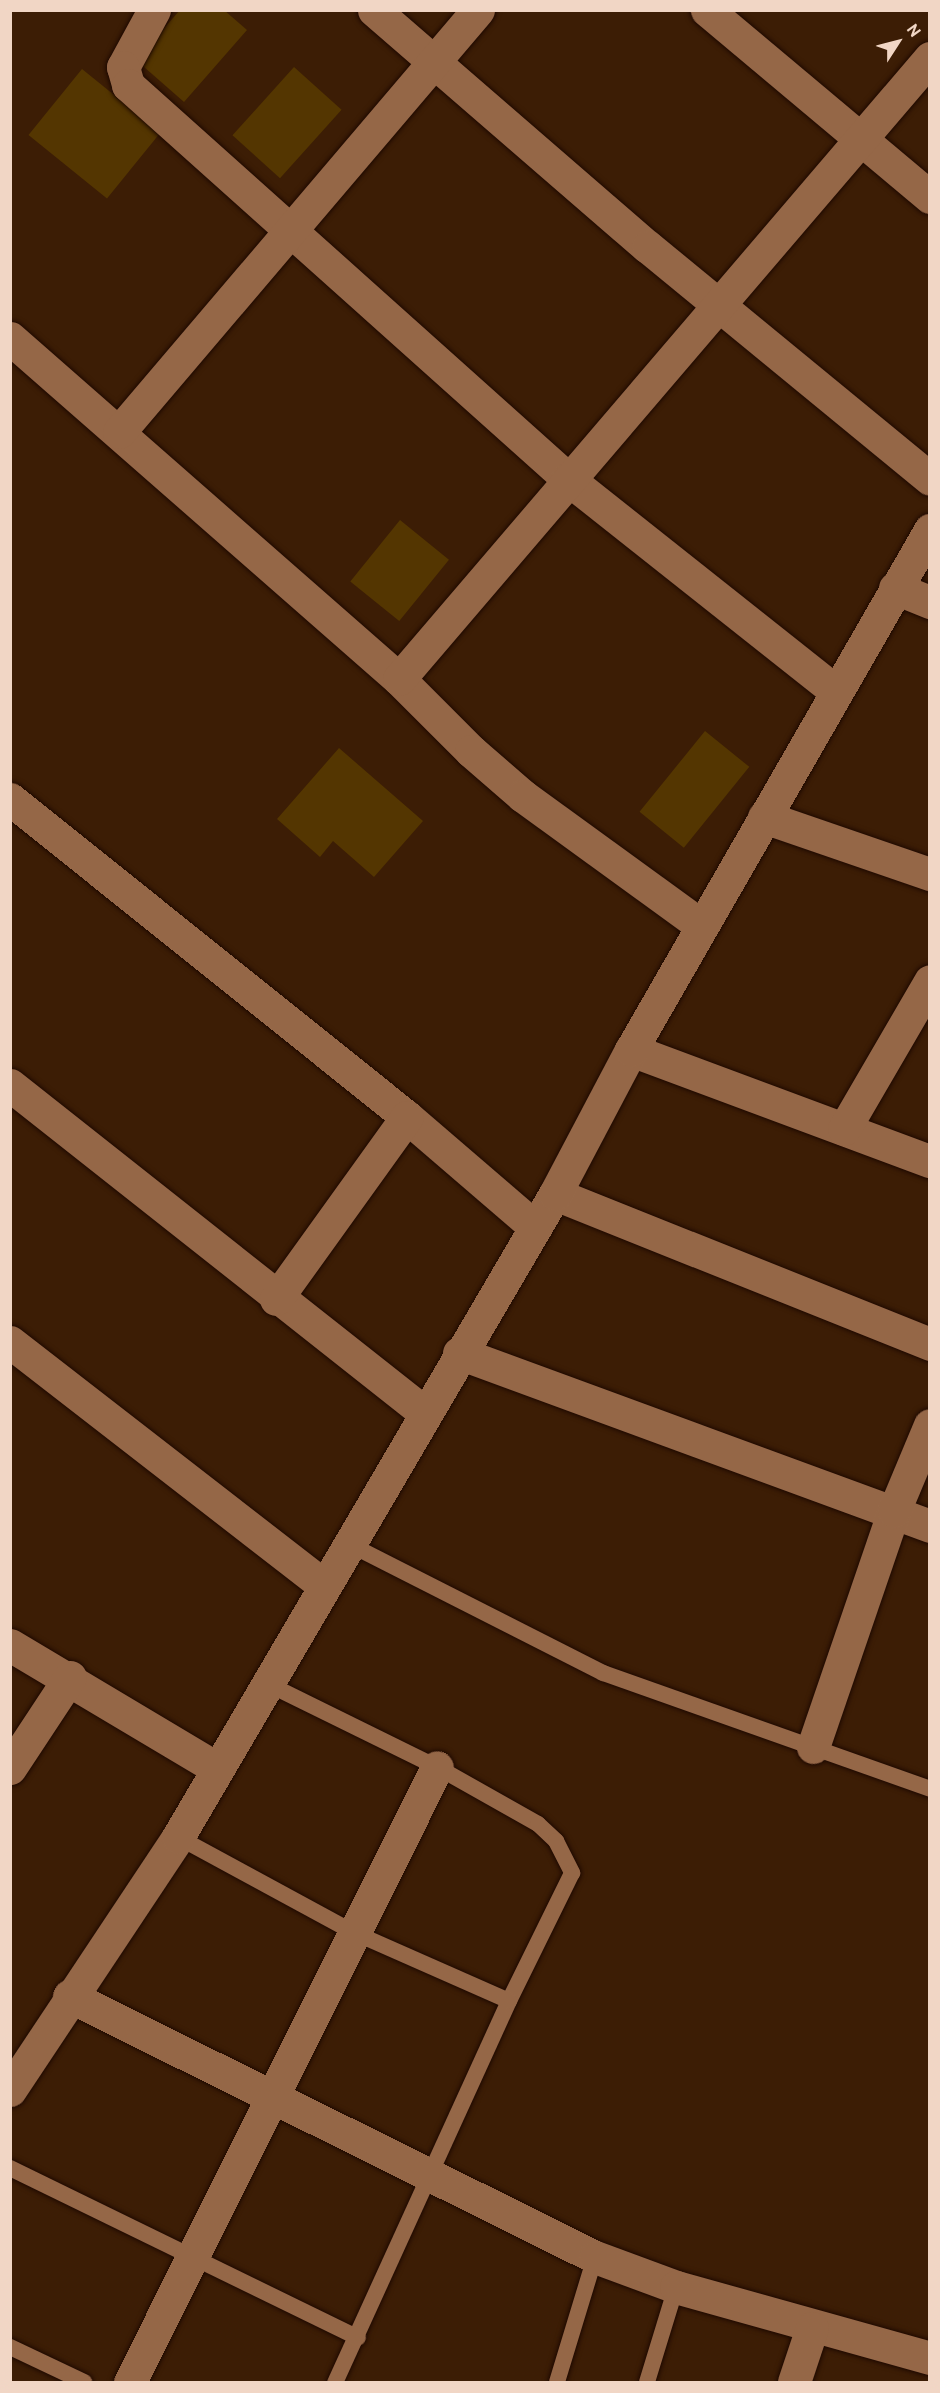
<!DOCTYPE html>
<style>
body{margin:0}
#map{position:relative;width:940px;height:2393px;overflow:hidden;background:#3c1d05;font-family:Overpass,sans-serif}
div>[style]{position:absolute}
.building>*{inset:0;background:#543601;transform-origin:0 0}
.roads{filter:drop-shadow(0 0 2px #1e0900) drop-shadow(0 0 2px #1e0900)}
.service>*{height:16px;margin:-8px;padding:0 8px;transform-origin:8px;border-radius:8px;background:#956747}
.minor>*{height:33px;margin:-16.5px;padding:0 16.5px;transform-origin:16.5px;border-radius:16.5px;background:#956747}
span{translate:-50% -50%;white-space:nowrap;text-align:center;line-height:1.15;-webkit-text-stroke:5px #3c1d05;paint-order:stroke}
.frame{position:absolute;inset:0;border:12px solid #f1d6c5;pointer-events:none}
.north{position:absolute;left:868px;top:12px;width:60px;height:60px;-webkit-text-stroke:4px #3c1d05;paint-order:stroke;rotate:54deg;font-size:16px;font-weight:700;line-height:24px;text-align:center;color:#f1d6c5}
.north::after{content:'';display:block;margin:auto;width:21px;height:27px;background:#f1d6c5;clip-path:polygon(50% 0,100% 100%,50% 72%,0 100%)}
</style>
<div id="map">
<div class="building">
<i style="clip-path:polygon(180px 10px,224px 10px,247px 30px,184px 102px,136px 60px)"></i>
<i style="left:294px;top:67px;width:64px;height:92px;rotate:42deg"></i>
<i style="left:82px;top:69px;width:101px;height:85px;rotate:39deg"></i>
<i style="left:400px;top:520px;width:63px;height:79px;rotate:39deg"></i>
<i style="left:705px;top:731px;width:57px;height:104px;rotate:39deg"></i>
<i style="clip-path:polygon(339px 748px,423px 821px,374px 877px,333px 841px,320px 857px,277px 819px)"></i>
</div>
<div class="roads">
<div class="service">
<i style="left:349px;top:1544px;width:285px;rotate:26.9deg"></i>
<i style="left:603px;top:1673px;width:347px;rotate:19.5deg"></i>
<i style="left:266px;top:1683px;width:191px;rotate:26.2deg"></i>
<i style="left:437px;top:1767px;width:116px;rotate:29.4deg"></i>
<i style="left:538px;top:1824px;width:25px;rotate:43deg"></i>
<i style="left:556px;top:1841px;width:36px;rotate:63deg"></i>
<i style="left:572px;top:1873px;width:143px;rotate:116.2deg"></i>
<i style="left:509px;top:2001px;width:419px;rotate:114.5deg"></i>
<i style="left:178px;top:1837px;width:201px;rotate:28.5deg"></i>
<i style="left:355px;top:1933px;width:168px;rotate:23.8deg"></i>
<i style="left:10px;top:2168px;width:387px;rotate:26deg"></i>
<i style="left:10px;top:2347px;width:82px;rotate:25.3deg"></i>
<i style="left:557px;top:2382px;width:131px;rotate:-73.1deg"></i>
<i style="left:647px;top:2382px;width:99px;rotate:-73deg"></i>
</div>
<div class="minor">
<i style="left:154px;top:10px;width:65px;rotate:118.5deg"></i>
<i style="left:123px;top:67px;width:19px;rotate:74deg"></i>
<i style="left:128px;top:85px;width:591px;rotate:41.84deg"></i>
<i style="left:568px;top:479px;width:341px;rotate:38.4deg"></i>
<i style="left:374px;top:10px;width:362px;rotate:40.9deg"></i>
<i style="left:648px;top:247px;width:365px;rotate:39.4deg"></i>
<i style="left:707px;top:10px;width:291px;rotate:40deg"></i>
<i style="left:10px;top:338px;width:517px;rotate:41.24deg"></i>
<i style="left:399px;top:679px;width:102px;rotate:45deg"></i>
<i style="left:471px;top:751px;width:69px;rotate:40.9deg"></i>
<i style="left:523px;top:796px;width:221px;rotate:36deg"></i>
<i style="left:119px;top:432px;width:554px;rotate:-49.61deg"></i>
<i style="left:895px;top:588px;width:38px;rotate:22deg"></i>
<i style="left:399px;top:679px;width:817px;rotate:-49.47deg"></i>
<i style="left:10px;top:799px;width:509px;rotate:38.69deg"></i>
<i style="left:407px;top:1117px;width:169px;rotate:40.7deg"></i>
<i style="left:764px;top:817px;width:176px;rotate:19deg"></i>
<i style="left:631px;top:1050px;width:319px;rotate:20.4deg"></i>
<i style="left:10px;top:1085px;width:529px;rotate:38.32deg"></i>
<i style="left:844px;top:1129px;width:171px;rotate:-59.8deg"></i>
<i style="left:555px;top:1194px;width:404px;rotate:21.8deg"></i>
<i style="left:276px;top:1299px;width:224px;rotate:-54.3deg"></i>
<i style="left:10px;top:1342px;width:398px;rotate:37.8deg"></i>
<i style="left:459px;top:1353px;width:502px;rotate:20.17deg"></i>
<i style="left:10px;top:1645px;width:240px;rotate:30.8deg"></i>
<i style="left:813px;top:1747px;width:250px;rotate:-71.1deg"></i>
<i style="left:894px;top:1511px;width:93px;rotate:-67.3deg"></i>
<i style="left:10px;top:1768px;width:109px;rotate:-56.6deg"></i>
<i style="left:69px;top:1996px;width:587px;rotate:26.39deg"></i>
<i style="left:595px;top:2257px;width:86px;rotate:20.3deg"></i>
<i style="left:676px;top:2287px;width:264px;rotate:15.6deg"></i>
<i style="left:10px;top:2090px;width:304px;rotate:-56.4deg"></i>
<i style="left:178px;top:1837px;width:745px;rotate:-59.62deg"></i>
<i style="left:555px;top:1194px;width:163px;rotate:-62.2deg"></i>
<i style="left:631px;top:1050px;width:600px;rotate:-60.1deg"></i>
<i style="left:130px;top:2382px;width:687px;rotate:-63.47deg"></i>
<i style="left:794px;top:2382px;width:57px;rotate:-71.6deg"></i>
</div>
</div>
<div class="frame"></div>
<div class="north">N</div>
</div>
